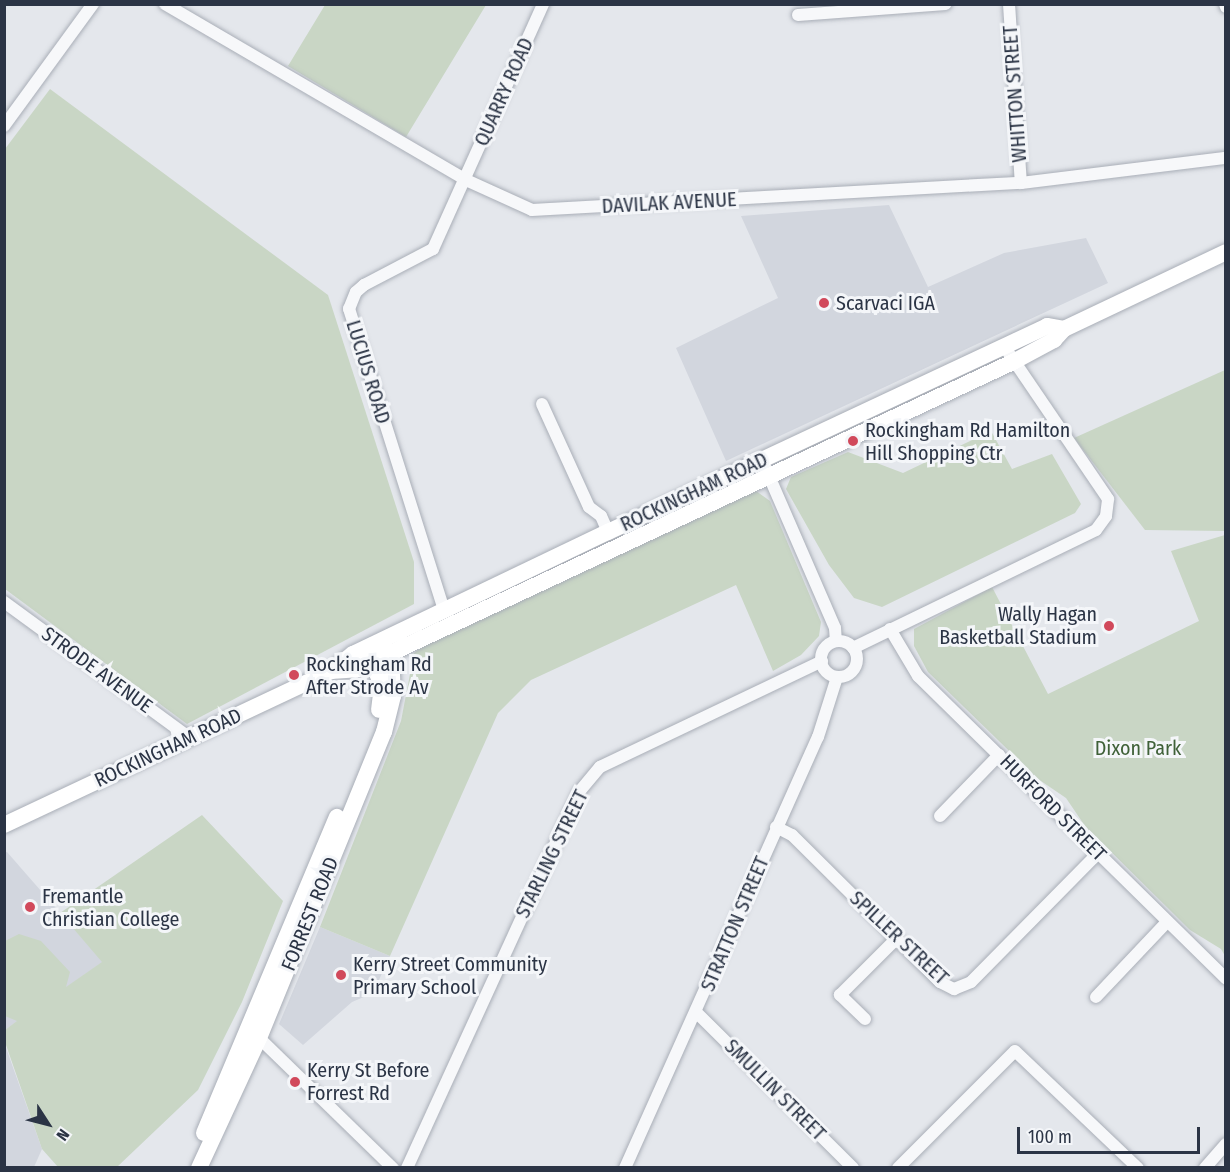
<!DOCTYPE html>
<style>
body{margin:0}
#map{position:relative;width:1230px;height:1172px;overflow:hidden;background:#e4e7ec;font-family:"Fira Sans Condensed",sans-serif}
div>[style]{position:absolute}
.built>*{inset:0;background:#d2d6de}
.green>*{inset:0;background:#c9d6c5}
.roads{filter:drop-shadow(0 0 2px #a9aeb7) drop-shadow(0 0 2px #a9aeb7)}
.minor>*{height:12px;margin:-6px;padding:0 6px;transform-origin:6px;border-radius:6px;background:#f7f8fa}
.minor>.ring{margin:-6px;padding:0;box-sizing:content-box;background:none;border:12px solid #f7f8fa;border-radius:50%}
.major>*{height:16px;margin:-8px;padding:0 8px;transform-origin:8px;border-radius:8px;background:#fff}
.dots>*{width:16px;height:16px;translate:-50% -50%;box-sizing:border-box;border:3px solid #f4f6f9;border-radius:50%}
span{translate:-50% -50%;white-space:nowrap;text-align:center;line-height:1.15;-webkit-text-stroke:6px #f4f6f9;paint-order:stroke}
.street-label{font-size:20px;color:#2b3445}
.poi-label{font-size:20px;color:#2b3445}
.left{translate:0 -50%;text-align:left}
.right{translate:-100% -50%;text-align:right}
.park-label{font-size:20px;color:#3f6138}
.frame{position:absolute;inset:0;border:6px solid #2b3445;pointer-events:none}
.north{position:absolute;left:18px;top:1094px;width:60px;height:60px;-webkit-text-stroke:4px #f4f6f9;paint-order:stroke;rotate:126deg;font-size:16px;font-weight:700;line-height:24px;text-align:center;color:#2b3445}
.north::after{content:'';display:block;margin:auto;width:21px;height:27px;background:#2b3445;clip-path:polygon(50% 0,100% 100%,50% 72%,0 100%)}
.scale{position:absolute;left:1017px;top:1127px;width:183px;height:27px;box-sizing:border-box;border:3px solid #2b3445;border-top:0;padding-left:8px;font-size:18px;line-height:21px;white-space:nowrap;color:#2b3445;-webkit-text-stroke:4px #f4f6f9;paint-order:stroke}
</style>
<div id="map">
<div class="built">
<i style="clip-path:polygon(889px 205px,928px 287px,1004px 253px,1086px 238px,1108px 283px,726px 461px,676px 348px,778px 298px,741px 216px)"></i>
<i style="clip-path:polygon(7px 852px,103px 962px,5px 1030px,4px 853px)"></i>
<i style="clip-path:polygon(320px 927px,390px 956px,373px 993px,352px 1002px,303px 1045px,279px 1024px)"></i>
<i style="clip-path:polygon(4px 1042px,42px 1149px,34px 1167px,5px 1167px)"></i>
</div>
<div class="green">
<i style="clip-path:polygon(325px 5px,325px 4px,486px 5px,406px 137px,288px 66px)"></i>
<i style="clip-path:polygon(50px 89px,328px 295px,414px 562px,414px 604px,187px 724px,5px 589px,5px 149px)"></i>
<i style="clip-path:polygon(1225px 370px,1225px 531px,1145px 530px,1074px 438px)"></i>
<i style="clip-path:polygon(991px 431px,1012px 469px,1052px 454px,1081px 504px,1075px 513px,882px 607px,854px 598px,829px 565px,786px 489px,791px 477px,848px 452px,903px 473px)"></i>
<i style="clip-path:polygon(752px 488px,770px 501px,821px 622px,819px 636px,801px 655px,773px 671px,736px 585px,531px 680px,498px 713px,390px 956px,320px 927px,401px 721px,414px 653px,430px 641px)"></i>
<i style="clip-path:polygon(1225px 535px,1225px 956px,1221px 949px,1190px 930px,1085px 826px,1066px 798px,1038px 779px,928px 672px,914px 646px,914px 629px,992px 587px,1048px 694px,1199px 621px,1171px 551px)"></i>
<i style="clip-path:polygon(202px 815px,283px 901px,242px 1002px,198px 1090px,117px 1167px,58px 1167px,42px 1149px,5px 1042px,5px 1030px,17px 1021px,5px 1016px,5px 941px,19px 934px,41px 941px,70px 972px,66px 987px,102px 962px,60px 913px)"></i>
</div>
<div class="roads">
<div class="minor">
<i style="left:165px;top:4px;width:349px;rotate:30.3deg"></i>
<i style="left:466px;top:180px;width:72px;rotate:24.4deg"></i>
<i style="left:532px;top:210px;width:490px;rotate:-3.2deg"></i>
<i style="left:1021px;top:183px;width:207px;rotate:-7deg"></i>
<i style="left:1009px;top:4px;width:179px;rotate:86.2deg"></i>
<i style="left:1225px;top:4px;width:3px;rotate:72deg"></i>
<i style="left:798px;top:15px;width:148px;rotate:-4.3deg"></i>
<i style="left:4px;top:126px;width:151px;rotate:-53.9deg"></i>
<i style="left:542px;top:404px;width:113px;rotate:65.5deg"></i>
<i style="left:589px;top:507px;width:15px;rotate:37deg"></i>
<i style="left:601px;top:516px;width:17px;rotate:66deg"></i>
<i style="left:762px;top:460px;width:183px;rotate:66.5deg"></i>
<i style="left:835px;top:628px;width:13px;rotate:86deg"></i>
<i style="left:4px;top:602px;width:230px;rotate:36.2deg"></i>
<i style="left:444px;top:610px;width:316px;rotate:-107.5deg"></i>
<i style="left:349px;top:309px;width:18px;rotate:-68deg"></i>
<i style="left:356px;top:292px;width:11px;rotate:-41deg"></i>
<i style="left:364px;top:285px;width:78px;rotate:-27.6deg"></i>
<i style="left:433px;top:249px;width:269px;rotate:-65.8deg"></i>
<i style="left:890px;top:629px;width:55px;rotate:59.2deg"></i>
<i style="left:918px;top:676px;width:432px;rotate:44.5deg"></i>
<i class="ring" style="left:821px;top:641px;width:24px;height:24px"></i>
<i style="left:853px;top:648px;width:270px;rotate:-25.9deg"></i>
<i style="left:1096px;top:530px;width:17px;rotate:-54deg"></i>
<i style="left:1106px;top:516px;width:17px;rotate:-83deg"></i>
<i style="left:1108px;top:499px;width:185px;rotate:-124.2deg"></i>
<i style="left:940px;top:816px;width:85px;rotate:-46deg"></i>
<i style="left:776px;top:827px;width:18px;rotate:27deg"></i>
<i style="left:792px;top:835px;width:209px;rotate:44.8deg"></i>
<i style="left:940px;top:982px;width:16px;rotate:27deg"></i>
<i style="left:954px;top:989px;width:18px;rotate:-22deg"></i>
<i style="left:971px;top:982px;width:181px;rotate:-45.4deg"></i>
<i style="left:1096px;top:997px;width:103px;rotate:-46.6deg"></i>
<i style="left:697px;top:1013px;width:220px;rotate:44.8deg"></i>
<i style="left:865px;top:1019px;width:35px;rotate:-136deg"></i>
<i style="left:840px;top:995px;width:79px;rotate:-45deg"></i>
<i style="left:254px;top:1033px;width:194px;rotate:44.2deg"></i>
<i style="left:407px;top:1168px;width:413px;rotate:-65.4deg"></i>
<i style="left:579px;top:792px;width:33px;rotate:-50deg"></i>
<i style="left:600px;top:767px;width:246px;rotate:-25.5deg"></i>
<i style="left:625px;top:1168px;width:472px;rotate:-65.9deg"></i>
<i style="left:818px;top:737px;width:63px;rotate:-72.4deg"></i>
<i style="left:898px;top:1168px;width:165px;rotate:-45deg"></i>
<i style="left:1015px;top:1051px;width:170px;rotate:43.6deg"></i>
<i style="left:1205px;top:1168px;width:32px;rotate:-49deg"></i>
</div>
<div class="major">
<i style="left:372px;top:661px;width:27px;rotate:68deg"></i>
<i style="left:382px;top:686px;width:24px;rotate:97deg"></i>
<i style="left:331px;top:671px;width:26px;rotate:-4deg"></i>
<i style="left:357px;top:669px;width:724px;rotate:-25.08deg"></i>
<i style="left:1013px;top:362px;width:47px;rotate:-28.2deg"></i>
<i style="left:1054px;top:340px;width:15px;rotate:-48deg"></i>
<i style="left:1064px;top:329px;width:179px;rotate:-25.4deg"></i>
<i style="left:4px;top:825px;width:361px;rotate:-25.2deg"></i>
<i style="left:331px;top:671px;width:28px;rotate:-38deg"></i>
<i style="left:353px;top:654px;width:283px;rotate:-25.6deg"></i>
<i style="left:608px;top:532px;width:485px;rotate:-25.1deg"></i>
<i style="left:1047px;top:326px;width:17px;rotate:10deg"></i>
<i style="left:204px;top:1133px;width:343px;rotate:-67.2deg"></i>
<i style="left:199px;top:1168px;width:143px;rotate:-65.2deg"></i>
<i style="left:259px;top:1038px;width:331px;rotate:-67.8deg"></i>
<i style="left:384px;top:732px;width:37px;rotate:-76deg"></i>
<i style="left:393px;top:696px;width:43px;rotate:-92.7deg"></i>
</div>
</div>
<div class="dots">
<i style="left:824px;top:303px;background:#d1495b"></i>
<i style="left:853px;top:441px;background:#d1495b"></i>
<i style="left:1109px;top:626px;background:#d1495b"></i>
<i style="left:294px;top:675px;background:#d1495b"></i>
<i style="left:30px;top:907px;background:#d1495b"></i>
<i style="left:341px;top:975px;background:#d1495b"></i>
<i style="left:295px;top:1082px;background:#d1495b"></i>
</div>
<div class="street-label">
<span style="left:504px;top:92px;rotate:-66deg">QUARRY ROAD</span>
<span style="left:1015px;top:94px;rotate:-94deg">WHITTON STREET</span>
<span style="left:669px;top:203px;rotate:-3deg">DAVILAK AVENUE</span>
<span style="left:368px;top:372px;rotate:73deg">LUCIUS ROAD</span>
<span style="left:694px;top:492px;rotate:-25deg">ROCKINGHAM ROAD</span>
<span style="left:97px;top:670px;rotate:36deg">STRODE AVENUE</span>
<span style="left:168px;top:748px;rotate:-25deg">ROCKINGHAM ROAD</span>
<span style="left:1053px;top:808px;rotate:45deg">HURFORD STREET</span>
<span style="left:552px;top:854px;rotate:-64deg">STARLING STREET</span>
<span style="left:310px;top:914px;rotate:-68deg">FORREST ROAD</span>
<span style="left:735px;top:924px;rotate:-67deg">STRATTON STREET</span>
<span style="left:899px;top:938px;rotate:43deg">SPILLER STREET</span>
<span style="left:775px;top:1090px;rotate:45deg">SMULLIN STREET</span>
</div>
<div class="poi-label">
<span class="left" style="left:836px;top:303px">Scarvaci IGA</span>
<span class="left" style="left:865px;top:442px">Rockingham Rd Hamilton<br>Hill Shopping Ctr</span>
<span class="right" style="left:1097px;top:626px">Wally Hagan<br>Basketball Stadium</span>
<span class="left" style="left:306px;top:676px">Rockingham Rd<br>After Strode Av</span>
<span class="left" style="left:42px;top:908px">Fremantle<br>Christian College</span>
<span class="left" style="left:353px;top:976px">Kerry Street Community<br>Primary School</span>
<span class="left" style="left:307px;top:1082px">Kerry St Before<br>Forrest Rd</span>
</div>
<div class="park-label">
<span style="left:1138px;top:748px">Dixon Park</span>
</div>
<div class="frame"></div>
<div class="north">N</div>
<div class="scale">100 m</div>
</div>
